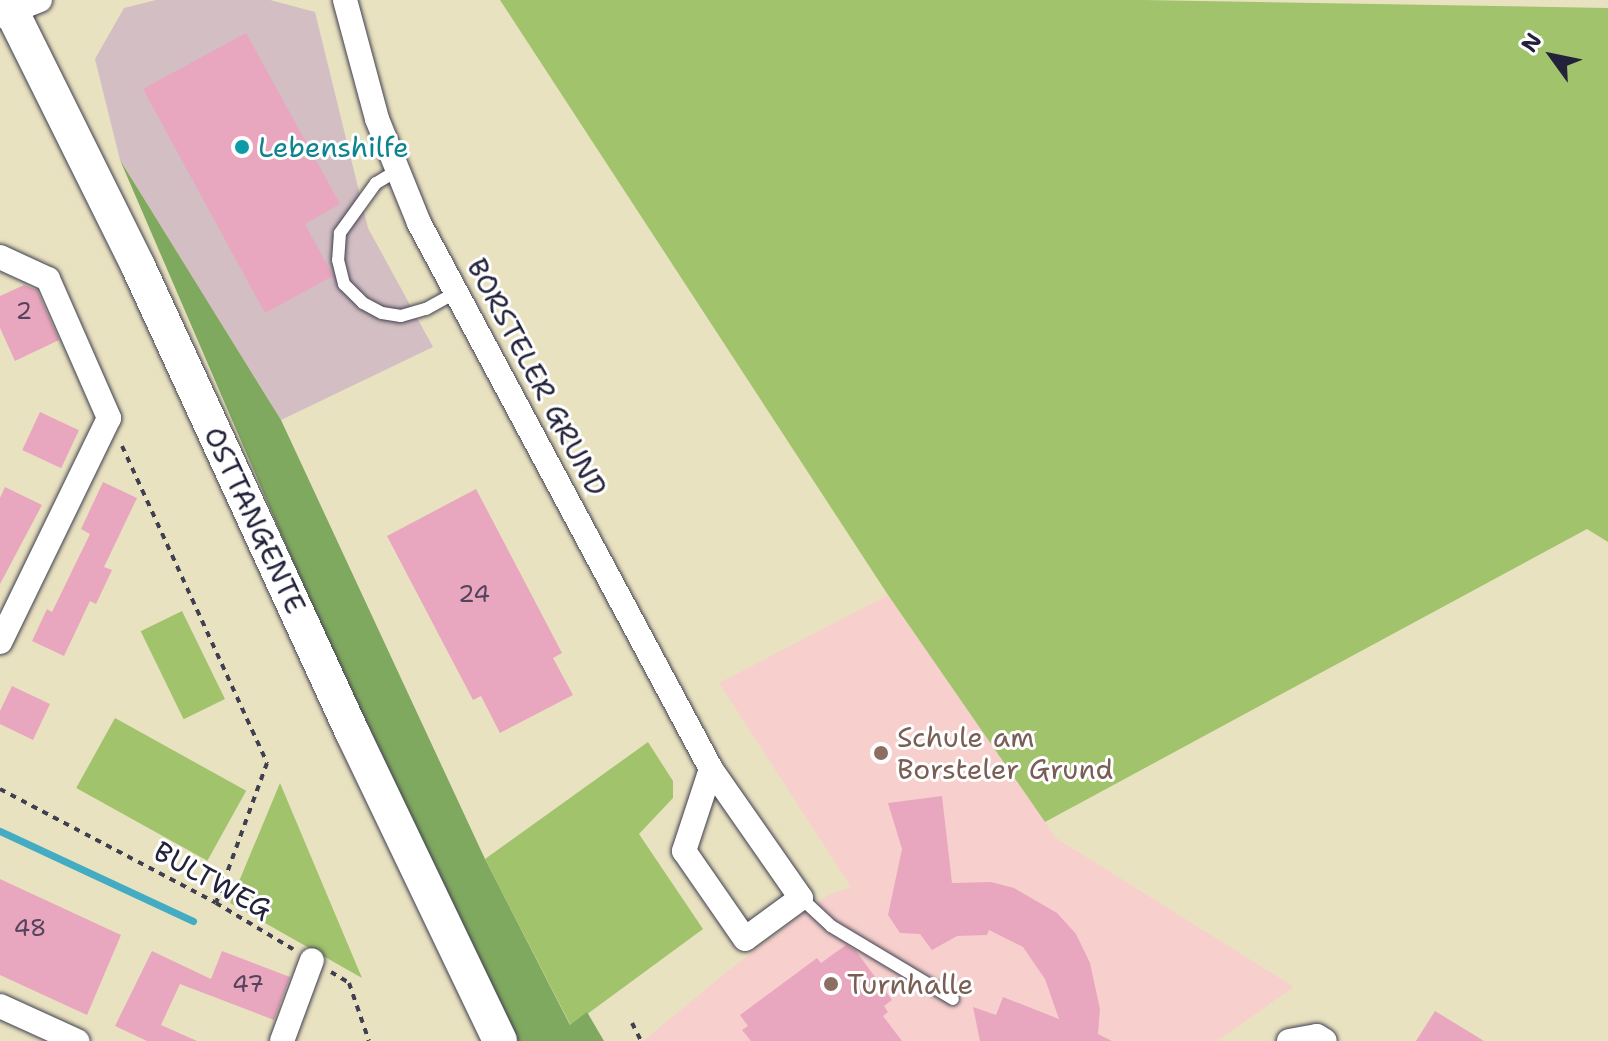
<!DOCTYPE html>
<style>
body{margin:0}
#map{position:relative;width:1608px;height:1041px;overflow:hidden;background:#e9e2c0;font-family:"Shantell Sans",sans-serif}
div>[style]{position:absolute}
.built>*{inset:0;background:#f7d0cd}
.industrial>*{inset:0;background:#d2bec3}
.green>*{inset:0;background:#a1c36c;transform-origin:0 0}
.forest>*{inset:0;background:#80a960}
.stream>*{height:7px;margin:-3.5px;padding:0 3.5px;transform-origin:3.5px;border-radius:3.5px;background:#43acc2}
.building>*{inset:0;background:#e8a7be;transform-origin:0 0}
.path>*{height:4px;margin-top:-2px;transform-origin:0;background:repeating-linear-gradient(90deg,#403f4f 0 6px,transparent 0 12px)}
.roads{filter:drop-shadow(0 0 2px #403f4f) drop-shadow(0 0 2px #403f4f)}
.lane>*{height:12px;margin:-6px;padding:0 6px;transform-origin:6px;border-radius:6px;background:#fff}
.street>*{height:24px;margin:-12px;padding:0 12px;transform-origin:12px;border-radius:12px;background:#fff}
.secondary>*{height:34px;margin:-17px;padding:0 17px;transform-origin:17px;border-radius:17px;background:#fff}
.dots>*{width:22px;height:22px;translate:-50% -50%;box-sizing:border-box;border:4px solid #fff;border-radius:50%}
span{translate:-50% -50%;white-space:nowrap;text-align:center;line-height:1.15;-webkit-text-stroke:6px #fff;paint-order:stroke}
.number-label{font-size:24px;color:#54435c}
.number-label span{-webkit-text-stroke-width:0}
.culture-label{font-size:28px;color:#0d838f}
.left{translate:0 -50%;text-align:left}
.street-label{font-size:28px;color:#22223b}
.education-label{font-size:28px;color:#785e54}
.north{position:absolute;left:1512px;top:16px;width:80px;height:80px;-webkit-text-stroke:6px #fff;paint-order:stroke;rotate:303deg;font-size:22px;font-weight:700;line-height:32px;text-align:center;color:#22223b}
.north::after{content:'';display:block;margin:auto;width:28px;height:36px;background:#22223b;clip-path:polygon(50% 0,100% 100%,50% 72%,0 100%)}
</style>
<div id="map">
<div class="built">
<i style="clip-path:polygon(888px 595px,1056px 838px,1294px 987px,1217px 1041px,643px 1041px,734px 966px,828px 895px,851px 887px,719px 683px)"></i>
</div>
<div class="industrial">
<i style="clip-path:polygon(156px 0,270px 0,315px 12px,368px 228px,433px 347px,281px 420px,120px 160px,95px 59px,124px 8px)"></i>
</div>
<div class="green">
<i style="clip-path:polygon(500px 0,1143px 0,1608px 8px,1608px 542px,1587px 529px,1045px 822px,888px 595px)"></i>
<i style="left:182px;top:611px;width:98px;height:46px;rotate:64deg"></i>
<i style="left:115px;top:718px;width:150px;height:80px;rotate:29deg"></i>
<i style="clip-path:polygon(648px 742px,673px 781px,673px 798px,639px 834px,703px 929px,571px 1026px,485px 859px)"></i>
<i style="clip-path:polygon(280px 783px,362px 978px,230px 903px)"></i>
</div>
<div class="forest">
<i style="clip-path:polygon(120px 160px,281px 420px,485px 859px,570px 1025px,587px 1012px,604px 1041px,515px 1041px,436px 893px)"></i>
</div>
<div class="stream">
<i style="left:0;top:831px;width:213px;rotate:25deg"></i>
</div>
<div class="building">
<i style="clip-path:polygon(246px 33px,340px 204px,305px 224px,333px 276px,265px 313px,143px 89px)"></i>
<i style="clip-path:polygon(24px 285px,37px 290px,59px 340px,15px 361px,0 328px,0 296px)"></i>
<i style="left:40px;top:412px;width:43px;height:42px;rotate:25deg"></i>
<i style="clip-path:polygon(103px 482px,137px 498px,104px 567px,112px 570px,96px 604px,90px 601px,64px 656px,32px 641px,47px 609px,52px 612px,90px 534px,81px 529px)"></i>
<i style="clip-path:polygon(5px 487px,42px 505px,0 584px,0 498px)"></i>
<i style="clip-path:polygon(476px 489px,562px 653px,553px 658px,573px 695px,500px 733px,481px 696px,473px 700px,387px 536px)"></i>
<i style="clip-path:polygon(12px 686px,50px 704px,33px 740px,0 724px,0 711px)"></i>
<i style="clip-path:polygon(942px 796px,952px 883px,991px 882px,1014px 888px,1057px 913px,1076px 934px,1090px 963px,1100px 1009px,1098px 1034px,1112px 1041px,980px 1041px,973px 1007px,996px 1015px,1003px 997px,1059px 1019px,1045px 979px,1023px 947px,989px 930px,987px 935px,957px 936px,932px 950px,920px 934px,900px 933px,888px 915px,902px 849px,888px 803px)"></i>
<i style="clip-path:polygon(0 879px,121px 935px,87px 1015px,0 975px)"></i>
<i style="clip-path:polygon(846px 945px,856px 951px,892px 1000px,884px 1006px,888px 1012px,883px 1016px,902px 1041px,751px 1041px,742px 1030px,748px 1026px,740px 1015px,817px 958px,821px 963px)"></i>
<i style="clip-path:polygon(152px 951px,211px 979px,222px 951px,290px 977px,274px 1020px,180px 984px,161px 1025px,197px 1041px,147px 1041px,115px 1026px)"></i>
<i style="clip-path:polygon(1435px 1011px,1484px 1041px,1416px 1041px)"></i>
</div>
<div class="path">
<i style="left:122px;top:446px;width:349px;rotate:65.4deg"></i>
<i style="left:267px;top:763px;width:149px;rotate:110deg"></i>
<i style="left:0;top:789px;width:244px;rotate:27.8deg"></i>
<i style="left:216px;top:903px;width:90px;rotate:30.9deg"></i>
<i style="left:331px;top:972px;width:21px;rotate:31deg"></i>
<i style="left:349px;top:983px;width:61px;rotate:71deg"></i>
<i style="left:632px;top:1023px;width:20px;rotate:63deg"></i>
</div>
<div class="roads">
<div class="lane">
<i style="left:398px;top:170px;width:26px;rotate:149deg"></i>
<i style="left:376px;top:183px;width:62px;rotate:125.8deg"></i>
<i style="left:340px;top:233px;width:27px;rotate:94deg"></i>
<i style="left:338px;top:260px;width:25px;rotate:76deg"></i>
<i style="left:344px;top:284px;width:27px;rotate:45deg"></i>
<i style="left:363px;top:303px;width:21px;rotate:28deg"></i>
<i style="left:382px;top:313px;width:19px;rotate:9deg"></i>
<i style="left:401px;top:316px;width:26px;rotate:-16deg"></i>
<i style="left:426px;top:309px;width:35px;rotate:-29deg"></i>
<i style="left:801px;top:898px;width:41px;rotate:43deg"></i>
<i style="left:831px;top:926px;width:142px;rotate:30.9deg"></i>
</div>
<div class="street">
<i style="left:345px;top:0;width:123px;rotate:74.9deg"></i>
<i style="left:377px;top:119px;width:112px;rotate:68deg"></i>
<i style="left:419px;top:223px;width:619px;rotate:61.86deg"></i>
<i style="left:711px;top:769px;width:157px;rotate:55.1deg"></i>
<i style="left:801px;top:898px;width:69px;rotate:143.8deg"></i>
<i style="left:745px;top:939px;width:107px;rotate:-124.7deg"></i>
<i style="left:684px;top:851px;width:86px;rotate:-71.8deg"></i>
<i style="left:0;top:16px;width:43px;rotate:-21.8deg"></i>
<i style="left:0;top:257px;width:53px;rotate:24.6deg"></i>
<i style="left:48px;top:279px;width:152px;rotate:66.3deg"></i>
<i style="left:109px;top:418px;width:249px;rotate:115.9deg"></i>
<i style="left:0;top:1006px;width:85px;rotate:24.4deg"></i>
<i style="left:282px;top:1041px;width:86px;rotate:-69.7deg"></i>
<i style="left:1289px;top:1041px;width:28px;rotate:-10deg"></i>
<i style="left:1317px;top:1036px;width:9px;rotate:32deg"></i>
</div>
<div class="secondary">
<i style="left:6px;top:0;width:297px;rotate:63.6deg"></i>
<i style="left:138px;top:266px;width:515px;rotate:65.33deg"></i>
<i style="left:353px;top:734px;width:340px;rotate:64.4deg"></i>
</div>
</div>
<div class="dots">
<i style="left:242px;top:147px;background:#0f9aa8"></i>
<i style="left:881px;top:753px;background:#8d6e63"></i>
<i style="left:831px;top:984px;background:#8d6e63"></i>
</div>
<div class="number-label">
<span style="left:24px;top:312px">2</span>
<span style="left:474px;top:595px">24</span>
<span style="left:30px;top:929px">48</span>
<span style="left:248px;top:985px">47</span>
</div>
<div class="culture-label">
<span class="left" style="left:258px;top:147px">Lebenshilfe</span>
</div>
<div class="street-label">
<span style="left:537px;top:377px;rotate:62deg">BORSTELER GRUND</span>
<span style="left:255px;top:520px;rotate:65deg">OSTTANGENTE</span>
<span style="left:213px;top:880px;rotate:29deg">BULTWEG</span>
</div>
<div class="education-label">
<span class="left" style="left:897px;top:753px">Schule am<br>Borsteler Grund</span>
<span class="left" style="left:847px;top:984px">Turnhalle</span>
</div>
<div class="north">N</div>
</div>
